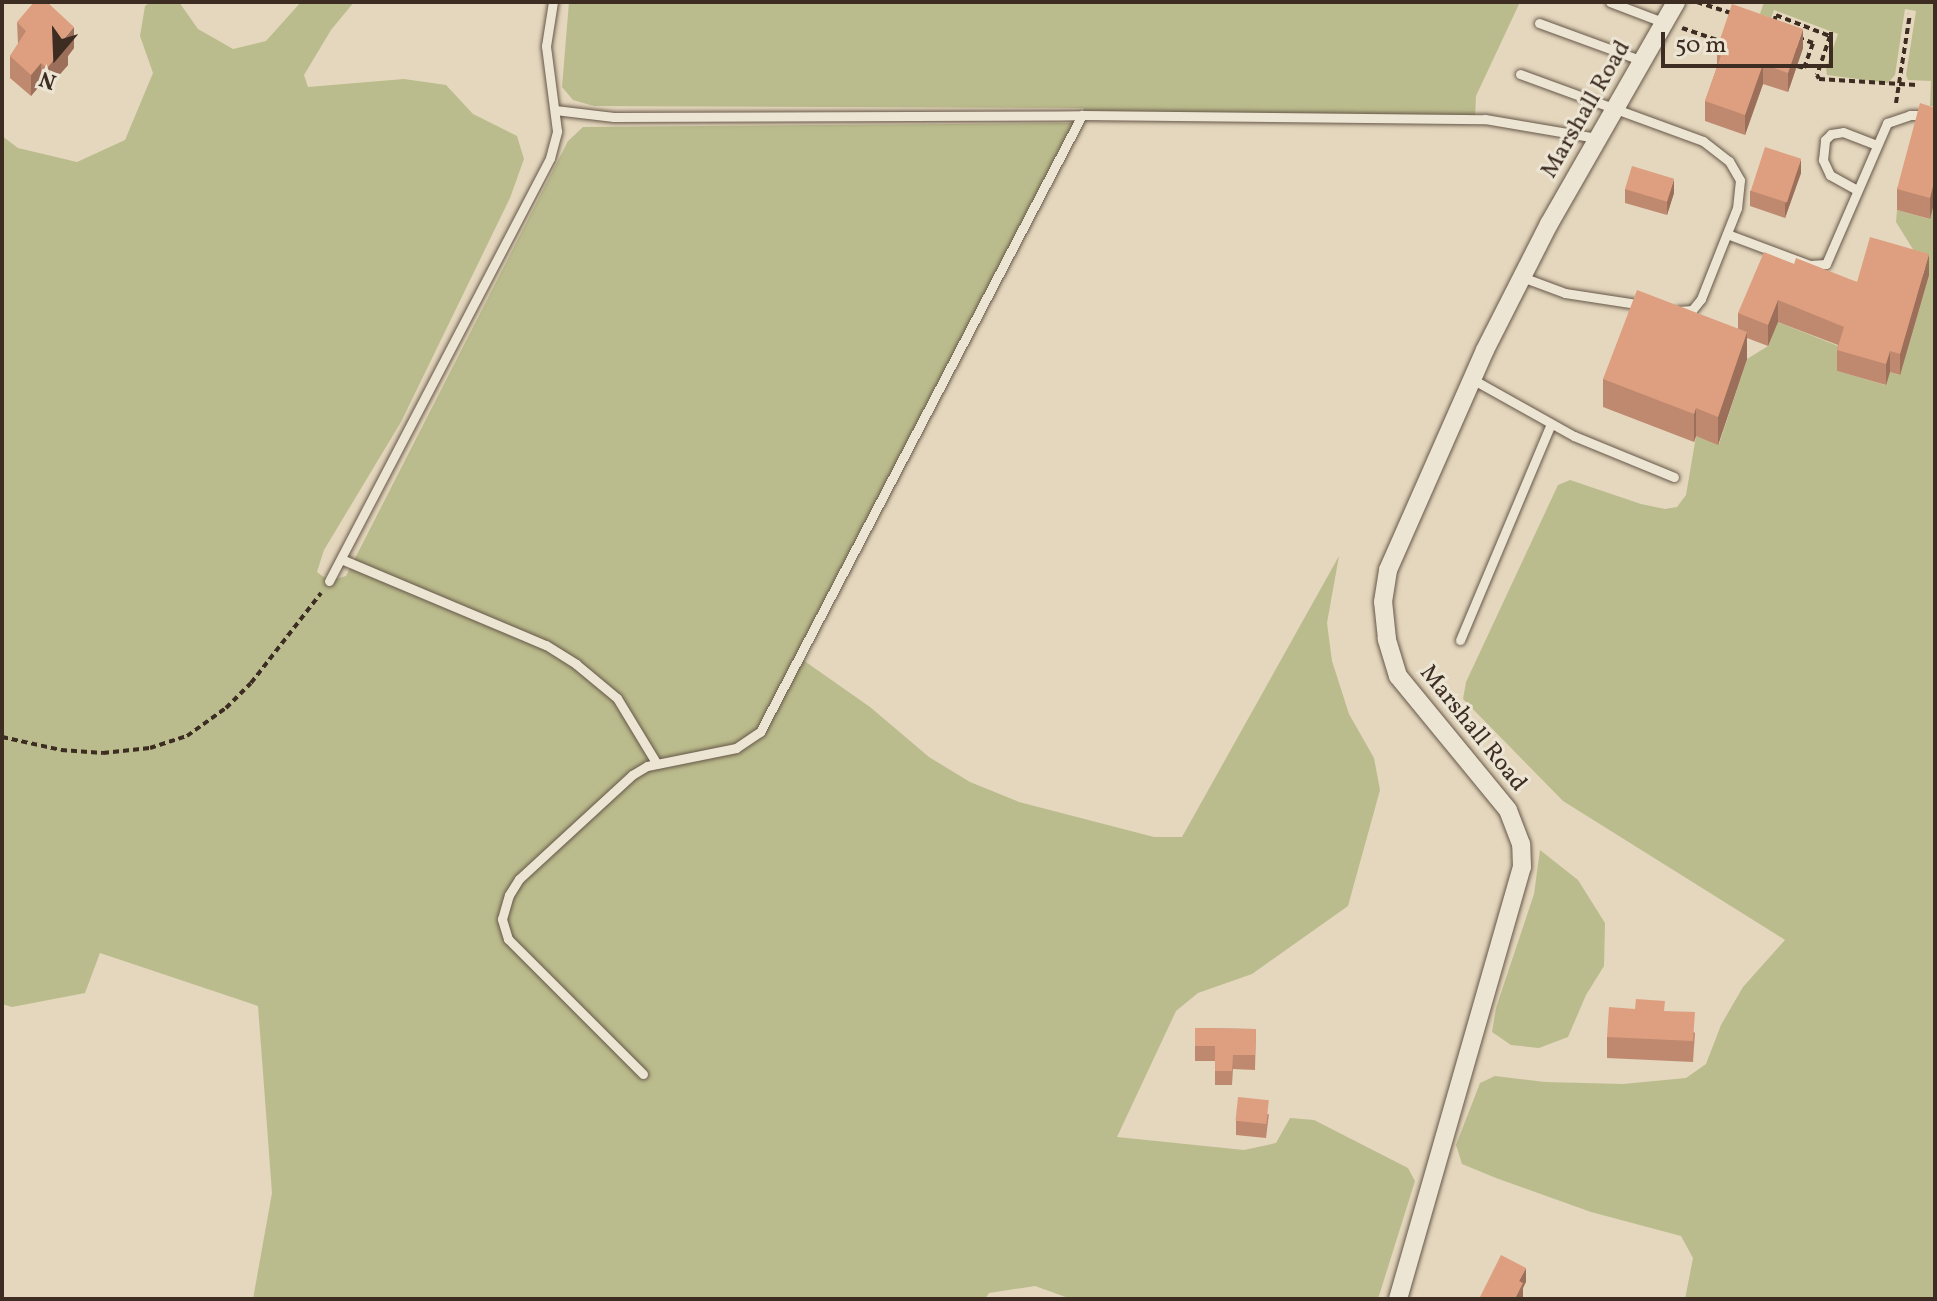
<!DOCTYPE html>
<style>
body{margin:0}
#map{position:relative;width:1937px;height:1301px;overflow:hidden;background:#e4d7bd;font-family:Vollkorn,serif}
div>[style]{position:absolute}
.green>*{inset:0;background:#bbbc8d}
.path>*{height:4px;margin-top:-2px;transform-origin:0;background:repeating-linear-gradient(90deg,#3c2c21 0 6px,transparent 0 10px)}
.roads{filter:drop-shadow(0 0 2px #665748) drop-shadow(0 0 2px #665748)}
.service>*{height:9px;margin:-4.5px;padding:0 4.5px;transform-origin:4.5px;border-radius:4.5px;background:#ede5d4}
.minor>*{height:18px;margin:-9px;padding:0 9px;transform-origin:9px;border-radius:9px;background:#ede5d4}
.wall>*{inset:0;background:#bf896f}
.shaded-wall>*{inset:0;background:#9b6f5a}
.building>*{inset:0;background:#de9f81;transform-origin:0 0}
span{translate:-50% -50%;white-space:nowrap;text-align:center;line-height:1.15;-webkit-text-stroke:6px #ede5d4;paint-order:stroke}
.street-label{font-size:24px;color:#3c2c21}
.frame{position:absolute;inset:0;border:4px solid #3c2c21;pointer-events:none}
.north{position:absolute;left:16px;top:16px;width:80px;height:80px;-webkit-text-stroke:6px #ede5d4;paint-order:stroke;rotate:199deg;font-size:22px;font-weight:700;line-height:32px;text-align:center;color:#3c2c21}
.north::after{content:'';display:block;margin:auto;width:28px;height:36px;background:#3c2c21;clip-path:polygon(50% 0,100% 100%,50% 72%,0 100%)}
.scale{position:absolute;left:1661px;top:32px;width:172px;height:36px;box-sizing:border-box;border:4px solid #3c2c21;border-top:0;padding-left:10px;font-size:24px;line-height:28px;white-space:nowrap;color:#3c2c21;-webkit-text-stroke:6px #ede5d4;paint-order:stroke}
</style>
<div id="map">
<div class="green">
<i style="clip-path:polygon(151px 2px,179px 2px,198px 29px,233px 49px,266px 41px,301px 2px,354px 2px,331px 30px,304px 75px,308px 87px,404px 79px,446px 85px,473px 114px,517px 136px,524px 159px,510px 198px,401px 422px,324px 550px,317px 572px,329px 581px,346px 576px,568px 141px,583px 127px,1078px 123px,803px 660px,870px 707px,929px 757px,970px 782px,1019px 802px,1154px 837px,1182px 837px,1339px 556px,1327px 623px,1332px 661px,1349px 714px,1374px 758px,1380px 790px,1348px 906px,1252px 974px,1198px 993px,1176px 1011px,1117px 1137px,1244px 1150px,1276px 1143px,1290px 1118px,1314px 1120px,1408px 1168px,1415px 1181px,1378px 1299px,1071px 1299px,1035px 1286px,989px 1293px,985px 1299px,253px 1299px,272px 1193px,258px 1006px,100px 953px,85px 993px,12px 1007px,2px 1004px,2px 136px,18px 148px,77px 162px,125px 140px,153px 73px,140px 36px,145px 6px)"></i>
<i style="clip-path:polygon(569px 2px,1520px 2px,1476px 96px,1475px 119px,1082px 115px,1084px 108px,594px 106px,573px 100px,562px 87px)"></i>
<i style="clip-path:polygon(1764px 2px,1935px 2px,1935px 106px,1930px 106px,1931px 81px,1908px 80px,1906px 75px,1916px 11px,1905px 9px,1895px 75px,1888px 83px,1827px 75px,1826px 68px,1838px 34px,1774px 10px,1771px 18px,1760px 14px)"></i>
<i style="clip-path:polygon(1935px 200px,1935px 1299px,1685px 1299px,1693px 1258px,1681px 1236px,1591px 1212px,1496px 1178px,1462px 1164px,1456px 1145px,1480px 1083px,1495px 1076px,1545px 1082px,1623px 1084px,1686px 1078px,1706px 1064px,1721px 1025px,1743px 987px,1785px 940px,1563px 801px,1463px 699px,1466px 682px,1558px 485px,1570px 480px,1641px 504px,1665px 509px,1677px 507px,1686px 495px,1696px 436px,1719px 444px,1747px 359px,1768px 346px,1778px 322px,1843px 348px,1837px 371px,1885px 385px,1890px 372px,1899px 375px,1929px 275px,1896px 222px,1897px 210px,1929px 219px)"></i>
<i style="clip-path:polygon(1540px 850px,1578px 880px,1605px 923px,1604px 966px,1586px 995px,1568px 1037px,1539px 1048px,1511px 1045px,1492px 1032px,1496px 1008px,1534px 894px)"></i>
</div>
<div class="path">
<i style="left:1697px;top:2px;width:38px;rotate:18deg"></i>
<i style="left:1774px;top:22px;width:7px;rotate:-74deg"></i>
<i style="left:1776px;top:15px;width:58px;rotate:21.3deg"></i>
<i style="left:1830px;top:36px;width:41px;rotate:108.4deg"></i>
<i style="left:1817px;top:75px;width:4px;rotate:63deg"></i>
<i style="left:1819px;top:79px;width:98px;rotate:3.5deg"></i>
<i style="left:1682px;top:28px;width:43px;rotate:18.9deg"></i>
<i style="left:1797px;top:66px;width:7px;rotate:16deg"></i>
<i style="left:1804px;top:68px;width:27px;rotate:-70deg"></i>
<i style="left:1813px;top:43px;width:12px;rotate:-160deg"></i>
<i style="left:1896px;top:103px;width:90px;rotate:-81.1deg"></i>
<i style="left:2px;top:737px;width:60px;rotate:12.4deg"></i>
<i style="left:61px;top:750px;width:42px;rotate:4.1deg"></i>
<i style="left:103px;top:753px;width:47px;rotate:-6.1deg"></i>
<i style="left:150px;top:748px;width:39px;rotate:-18deg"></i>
<i style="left:187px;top:736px;width:48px;rotate:-35.7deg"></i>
<i style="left:226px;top:708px;width:35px;rotate:-45deg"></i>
<i style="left:251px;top:683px;width:114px;rotate:-52.1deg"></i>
</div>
<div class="roads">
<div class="service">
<i style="left:1610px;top:2px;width:59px;rotate:20.9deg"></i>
<i style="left:1539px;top:23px;width:111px;rotate:20.1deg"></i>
<i style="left:1520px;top:74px;width:195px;rotate:20.1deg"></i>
<i style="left:1703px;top:141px;width:33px;rotate:38deg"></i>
<i style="left:1729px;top:161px;width:22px;rotate:60deg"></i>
<i style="left:1740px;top:180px;width:28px;rotate:96deg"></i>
<i style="left:1737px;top:208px;width:98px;rotate:111.6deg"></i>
<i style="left:1701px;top:299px;width:14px;rotate:129deg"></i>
<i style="left:1692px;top:310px;width:14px;rotate:176deg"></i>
<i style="left:555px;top:110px;width:59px;rotate:6.8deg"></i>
<i style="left:614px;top:117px;width:468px;rotate:-0.2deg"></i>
<i style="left:1082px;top:115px;width:403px;rotate:0.6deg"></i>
<i style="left:1485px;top:119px;width:113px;rotate:9.7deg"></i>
<i style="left:1857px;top:190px;width:31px;rotate:-151deg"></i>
<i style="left:1830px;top:175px;width:17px;rotate:-115deg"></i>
<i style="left:1823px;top:160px;width:20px;rotate:-84deg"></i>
<i style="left:1825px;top:140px;width:8px;rotate:-45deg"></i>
<i style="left:1831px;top:134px;width:12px;rotate:-9deg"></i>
<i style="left:1843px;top:132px;width:34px;rotate:21deg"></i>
<i style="left:1727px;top:234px;width:89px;rotate:20.5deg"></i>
<i style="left:1810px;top:265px;width:16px;rotate:-4deg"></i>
<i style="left:1826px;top:264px;width:154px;rotate:-66.6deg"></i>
<i style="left:1887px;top:123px;width:24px;rotate:-19deg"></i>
<i style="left:1910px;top:115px;width:25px"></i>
<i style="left:1522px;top:277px;width:46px;rotate:20.4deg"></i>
<i style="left:1565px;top:293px;width:79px;rotate:8.7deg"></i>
<i style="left:1472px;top:379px;width:117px;rotate:29.2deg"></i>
<i style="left:1574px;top:436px;width:108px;rotate:22.3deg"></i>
<i style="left:341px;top:559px;width:222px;rotate:22.8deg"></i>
<i style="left:546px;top:645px;width:36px;rotate:32deg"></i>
<i style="left:576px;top:664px;width:53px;rotate:39.7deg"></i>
<i style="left:617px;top:698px;width:77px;rotate:58.8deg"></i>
<i style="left:329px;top:581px;width:477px;rotate:-62.4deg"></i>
<i style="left:550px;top:158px;width:28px;rotate:-75deg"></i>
<i style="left:557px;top:131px;width:86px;rotate:-97.4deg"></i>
<i style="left:546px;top:46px;width:45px;rotate:-81deg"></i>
<i style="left:1460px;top:640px;width:234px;rotate:-67.2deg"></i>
<i style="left:643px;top:1074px;width:191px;rotate:-135deg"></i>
<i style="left:508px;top:939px;width:21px;rotate:-107deg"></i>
<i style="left:502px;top:919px;width:25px;rotate:-74deg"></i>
<i style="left:509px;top:895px;width:19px;rotate:-58deg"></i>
<i style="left:519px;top:879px;width:154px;rotate:-42.6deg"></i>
<i style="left:632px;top:775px;width:17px;rotate:-31deg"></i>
<i style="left:647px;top:766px;width:91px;rotate:-11.4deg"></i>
<i style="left:736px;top:748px;width:29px;rotate:-34deg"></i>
<i style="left:760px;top:732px;width:696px;rotate:-62.44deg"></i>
</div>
<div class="minor">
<i style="left:1398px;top:1299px;width:449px;rotate:-74deg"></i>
<i style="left:1522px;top:867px;width:23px;rotate:-92deg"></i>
<i style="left:1521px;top:844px;width:36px;rotate:-111deg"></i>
<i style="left:1508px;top:810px;width:173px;rotate:-129.4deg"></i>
<i style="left:1398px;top:676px;width:39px;rotate:-107deg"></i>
<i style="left:1387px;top:639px;width:37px;rotate:-96deg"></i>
<i style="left:1383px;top:602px;width:32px;rotate:-81deg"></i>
<i style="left:1388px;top:570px;width:240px;rotate:-66.2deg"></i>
<i style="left:1485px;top:350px;width:141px;rotate:-63.1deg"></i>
<i style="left:1549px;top:224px;width:256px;rotate:-60.2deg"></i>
</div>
</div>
<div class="wall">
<i style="clip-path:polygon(17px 22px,74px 48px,68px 56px,68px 65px,47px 89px,41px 84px,31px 96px,10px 78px,10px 56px,18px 44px)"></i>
<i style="clip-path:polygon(1717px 48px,1803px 48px,1788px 92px,1763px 84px,1745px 135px,1705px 121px,1705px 101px,1717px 67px)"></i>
<i style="clip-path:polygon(1935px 108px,1935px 199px,1930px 219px,1897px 210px,1897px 189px)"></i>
<i style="clip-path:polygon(1801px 173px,1785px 218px,1750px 206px,1750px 191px)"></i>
<i style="clip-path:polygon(1625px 189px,1674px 193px,1667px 215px,1625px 203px)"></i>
<i style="clip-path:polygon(1794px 264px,1857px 282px,1929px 275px,1900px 375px,1890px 372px,1886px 385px,1837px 371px,1837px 350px,1838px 345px,1778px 322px,1768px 346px,1747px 338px,1747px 359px,1718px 445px,1696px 436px,1694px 442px,1603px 407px,1603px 379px,1738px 329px,1738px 313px)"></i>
<i style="clip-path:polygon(1665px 1011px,1695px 1033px,1693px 1062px,1607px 1058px,1607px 1037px)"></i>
<i style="clip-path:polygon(1195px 1028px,1256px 1029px,1255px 1070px,1233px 1069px,1232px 1085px,1215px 1085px,1215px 1061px,1195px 1061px)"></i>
<i style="clip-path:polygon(1269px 1114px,1266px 1138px,1236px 1135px,1236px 1121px)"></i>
</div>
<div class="shaded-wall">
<i style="clip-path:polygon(74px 27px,74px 48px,68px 56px,68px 65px,47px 89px,47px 68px,63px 40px)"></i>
<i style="clip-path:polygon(1803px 29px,1803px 48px,1788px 92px,1788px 73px)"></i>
<i style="clip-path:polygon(41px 63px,41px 84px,31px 96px,31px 75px)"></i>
<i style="clip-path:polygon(1763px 64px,1763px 84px,1745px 135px,1745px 115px)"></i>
<i style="clip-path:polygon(1801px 159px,1801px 173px,1785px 218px,1785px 204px)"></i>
<i style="clip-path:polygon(1935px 178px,1935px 199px,1930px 219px,1930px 198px)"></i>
<i style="clip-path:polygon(1674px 179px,1674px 193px,1667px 215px,1667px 201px)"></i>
<i style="clip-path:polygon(1929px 254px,1929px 275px,1900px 375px,1900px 354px)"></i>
<i style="clip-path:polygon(1778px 300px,1778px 322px,1768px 346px,1768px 325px)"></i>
<i style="clip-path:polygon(1747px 332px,1747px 359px,1718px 445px,1718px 417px)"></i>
<i style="clip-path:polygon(1890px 351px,1890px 372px,1886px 385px,1886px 364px)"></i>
<i style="clip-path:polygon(1696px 408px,1696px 436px,1694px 442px,1694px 414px)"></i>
<i style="clip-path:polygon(1526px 1268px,1526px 1282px,1523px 1288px,1523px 1297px,1522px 1299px,1515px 1299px,1519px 1281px)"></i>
</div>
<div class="building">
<i style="clip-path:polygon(34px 2px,47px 2px,74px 27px,63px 40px,68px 44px,47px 68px,41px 63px,31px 75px,10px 56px,26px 31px,17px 22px)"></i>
<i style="clip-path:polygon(1732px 4px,1803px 29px,1788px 73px,1763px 64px,1745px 115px,1705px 101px,1723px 50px,1717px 48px)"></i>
<i style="clip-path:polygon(1920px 103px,1935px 108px,1934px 124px,1935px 125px,1935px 178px,1930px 198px,1897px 189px)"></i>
<i style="left:1765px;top:147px;width:38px;height:46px;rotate:18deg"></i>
<i style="left:1632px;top:166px;width:44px;height:24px;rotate:17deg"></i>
<i style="clip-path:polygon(1870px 237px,1929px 254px,1900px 354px,1890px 351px,1886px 364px,1837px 350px,1844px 327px,1778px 300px,1768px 325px,1738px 313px,1764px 252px,1794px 264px,1796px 258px,1857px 282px)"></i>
<i style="clip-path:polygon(1637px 290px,1747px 332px,1718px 417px,1696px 408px,1694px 414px,1603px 379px)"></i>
<i style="clip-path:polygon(1636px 999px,1665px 1001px,1664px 1011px,1695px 1012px,1693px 1041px,1607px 1037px,1609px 1007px,1635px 1009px)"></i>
<i style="clip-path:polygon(1195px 1028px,1256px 1029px,1255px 1055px,1233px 1055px,1232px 1071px,1215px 1071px,1215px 1046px,1195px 1046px)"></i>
<i style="left:1238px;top:1097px;width:31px;height:24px;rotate:6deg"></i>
<i style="clip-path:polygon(1501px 1255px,1526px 1268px,1519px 1281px,1523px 1283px,1515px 1299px,1479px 1299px)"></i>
</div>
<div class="street-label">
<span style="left:1587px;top:110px;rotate:-60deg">Marshall Road</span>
<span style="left:1472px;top:729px;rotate:51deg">Marshall Road</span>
</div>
<div class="frame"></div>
<div class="north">N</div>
<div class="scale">50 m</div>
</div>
